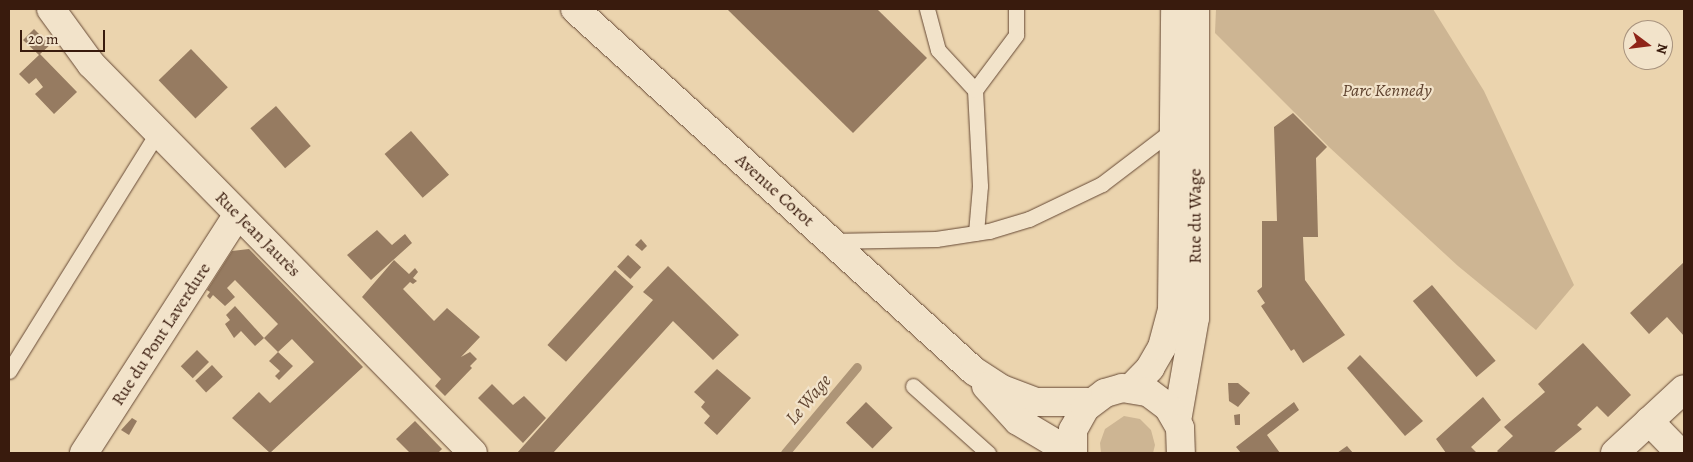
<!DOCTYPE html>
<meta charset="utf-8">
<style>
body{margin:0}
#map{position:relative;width:1693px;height:462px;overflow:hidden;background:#ebd4ae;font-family:Alegreya,serif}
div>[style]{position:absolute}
.green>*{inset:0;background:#cdb593}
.stream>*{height:9px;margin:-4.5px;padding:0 4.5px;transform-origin:4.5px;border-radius:4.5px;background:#ae9577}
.building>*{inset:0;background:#967b61;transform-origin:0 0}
.roads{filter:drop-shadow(0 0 1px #664935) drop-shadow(0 0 1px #664935)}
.service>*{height:15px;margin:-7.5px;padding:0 7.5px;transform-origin:7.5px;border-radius:7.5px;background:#f2e3ca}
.minor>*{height:28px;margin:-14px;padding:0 14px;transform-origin:14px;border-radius:14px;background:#f2e3ca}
.tertiary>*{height:28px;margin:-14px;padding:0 14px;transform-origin:14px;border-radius:14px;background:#f2e3ca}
span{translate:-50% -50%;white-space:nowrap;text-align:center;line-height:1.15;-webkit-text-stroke:4.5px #f2e3ca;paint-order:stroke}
.park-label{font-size:18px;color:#5e422e;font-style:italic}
.street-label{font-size:18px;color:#391b0d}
.water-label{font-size:19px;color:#624632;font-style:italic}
.frame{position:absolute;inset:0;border:10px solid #391b0d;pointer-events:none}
.north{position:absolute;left:1623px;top:20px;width:50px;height:50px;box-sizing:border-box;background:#f2e3ca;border:1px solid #a8937e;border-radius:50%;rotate:105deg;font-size:14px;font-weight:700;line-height:20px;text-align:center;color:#391b0d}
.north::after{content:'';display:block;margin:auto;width:18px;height:22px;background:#8f2418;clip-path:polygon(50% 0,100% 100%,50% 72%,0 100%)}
.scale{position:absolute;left:20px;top:30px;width:85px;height:22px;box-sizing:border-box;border:2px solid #391b0d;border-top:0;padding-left:6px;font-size:15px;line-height:18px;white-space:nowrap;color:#391b0d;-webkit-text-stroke:4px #f2e3ca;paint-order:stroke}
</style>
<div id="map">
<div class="green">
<i style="clip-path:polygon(1216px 9px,1433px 9px,1484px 91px,1574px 285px,1536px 330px,1458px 266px,1329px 147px,1215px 33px)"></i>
<i style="clip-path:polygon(1124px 416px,1140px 419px,1151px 430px,1155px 445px,1153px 453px,1101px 453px,1100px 443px,1105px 429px)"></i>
</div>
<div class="stream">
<i style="left:785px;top:453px;width:112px;rotate:-50.1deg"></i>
</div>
<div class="building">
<i style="clip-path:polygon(727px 9px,877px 9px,927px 58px,853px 133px)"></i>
<i style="clip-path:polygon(34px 29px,50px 45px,40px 54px,77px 92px,54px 114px,35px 94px,43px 87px,36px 78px,29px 84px,19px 74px,39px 55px,23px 40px)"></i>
<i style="left:191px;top:49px;width:53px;height:45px;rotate:46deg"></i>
<i style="left:276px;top:106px;width:53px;height:34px;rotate:49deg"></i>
<i style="clip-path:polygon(1293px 113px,1327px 147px,1316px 158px,1318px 237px,1303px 237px,1305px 280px,1345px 335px,1303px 363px,1294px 349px,1291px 351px,1261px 306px,1265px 303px,1257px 291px,1262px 287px,1262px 221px,1277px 221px,1274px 127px)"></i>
<i style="left:411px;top:131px;width:58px;height:35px;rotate:49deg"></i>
<i style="clip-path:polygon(377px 230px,392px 245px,405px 234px,412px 243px,371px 280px,347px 255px)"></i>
<i style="clip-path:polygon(641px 239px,647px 246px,642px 251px,635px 245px)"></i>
<i style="clip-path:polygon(249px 249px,363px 367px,270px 453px,232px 418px,259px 392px,270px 403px,314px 362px,292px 339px,278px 352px,264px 338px,278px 324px,235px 280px,227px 288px,235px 297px,225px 306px,213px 295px,210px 299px,207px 296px,210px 292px,207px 290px,232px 251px)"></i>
<i style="left:628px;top:255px;width:18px;height:16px;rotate:43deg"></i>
<i style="clip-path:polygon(394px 260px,409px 274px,415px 268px,418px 272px,413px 278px,417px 281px,413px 284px,410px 282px,403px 289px,434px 321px,447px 308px,480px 337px,461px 357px,470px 352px,477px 359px,470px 366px,472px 368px,445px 396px,435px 386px,441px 379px,362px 297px)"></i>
<i style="clip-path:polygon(1684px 262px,1684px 336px,1667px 317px,1649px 334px,1630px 313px)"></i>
<i style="clip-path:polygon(668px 266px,739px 335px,713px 360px,673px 321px,553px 453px,517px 453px,653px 300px,643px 292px)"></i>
<i style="left:615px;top:270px;width:25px;height:101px;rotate:42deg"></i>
<i style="left:1432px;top:285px;width:99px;height:25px;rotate:50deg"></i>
<i style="clip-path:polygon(235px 306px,264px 338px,255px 346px,241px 331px,234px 338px,225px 324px,230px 320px,226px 315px)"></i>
<i style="clip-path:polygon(1583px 343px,1631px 395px,1608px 417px,1597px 406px,1577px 425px,1582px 429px,1553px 453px,1499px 453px,1497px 451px,1513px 436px,1504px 427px,1545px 392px,1538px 384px)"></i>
<i style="left:197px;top:350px;width:17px;height:23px;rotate:45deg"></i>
<i style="clip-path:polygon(278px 352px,293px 366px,279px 380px,275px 376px,280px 371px,269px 361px)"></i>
<i style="clip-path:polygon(1360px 355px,1423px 421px,1405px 436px,1347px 368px)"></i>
<i style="left:212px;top:365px;width:16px;height:23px;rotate:47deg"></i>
<i style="clip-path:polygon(717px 369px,751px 398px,717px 435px,704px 423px,710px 416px,701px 407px,705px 402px,694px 392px)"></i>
<i style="clip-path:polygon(1228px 383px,1238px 383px,1250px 393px,1238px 407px,1229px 401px)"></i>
<i style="clip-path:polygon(492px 384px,513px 405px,524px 396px,546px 418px,523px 443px,478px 398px)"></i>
<i style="clip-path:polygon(1483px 397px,1501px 420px,1471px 447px,1477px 453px,1446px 453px,1436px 439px)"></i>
<i style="left:866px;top:402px;width:37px;height:29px;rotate:44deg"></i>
<i style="clip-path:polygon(1294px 402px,1299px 410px,1267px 435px,1280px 453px,1241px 453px,1236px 447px)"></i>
<i style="clip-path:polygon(1240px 414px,1240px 425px,1235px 425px,1234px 415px)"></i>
<i style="clip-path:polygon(132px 418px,137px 421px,129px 435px,121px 430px)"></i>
<i style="clip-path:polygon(415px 421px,442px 449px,438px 453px,410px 453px,396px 439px)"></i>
<i style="clip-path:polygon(1347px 446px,1353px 453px,1337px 453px)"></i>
</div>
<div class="roads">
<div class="service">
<i style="left:927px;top:9px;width:42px;rotate:75deg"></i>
<i style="left:938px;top:50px;width:54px;rotate:47.2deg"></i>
<i style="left:975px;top:90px;width:96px;rotate:87deg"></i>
<i style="left:980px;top:186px;width:47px;rotate:94.9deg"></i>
<i style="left:975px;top:90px;width:69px;rotate:-53.3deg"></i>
<i style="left:1016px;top:35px;width:26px;rotate:-90deg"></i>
<i style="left:830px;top:241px;width:106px;rotate:-1.1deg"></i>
<i style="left:936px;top:239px;width:54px;rotate:-8.6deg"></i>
<i style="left:989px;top:231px;width:42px;rotate:-16.7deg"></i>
<i style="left:1029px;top:219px;width:81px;rotate:-25.6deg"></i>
<i style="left:1102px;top:184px;width:91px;rotate:-37.4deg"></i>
<i style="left:9px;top:371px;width:282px;rotate:-58.1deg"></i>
<i style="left:913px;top:386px;width:101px;rotate:41.8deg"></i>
</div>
<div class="minor">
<i style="left:51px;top:9px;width:68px;rotate:54deg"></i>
<i style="left:91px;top:64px;width:545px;rotate:45.52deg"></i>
<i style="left:1649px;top:421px;width:45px;rotate:45.9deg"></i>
<i style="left:84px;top:453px;width:284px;rotate:-57.2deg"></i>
<i style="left:1615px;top:453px;width:94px;rotate:-42.8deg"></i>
</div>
<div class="tertiary">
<i style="left:575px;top:9px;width:539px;rotate:42.22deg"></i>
<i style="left:974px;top:371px;width:33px;rotate:33deg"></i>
<i style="left:1002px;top:389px;width:36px;rotate:21deg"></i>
<i style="left:1036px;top:402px;width:54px"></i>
<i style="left:986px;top:386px;width:47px;rotate:47.6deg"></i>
<i style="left:1018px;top:421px;width:63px;rotate:30.7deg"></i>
<i style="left:1131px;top:388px;width:28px;rotate:-46deg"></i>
<i style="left:1150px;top:368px;width:24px;rotate:-60deg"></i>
<i style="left:1162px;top:347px;width:39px;rotate:-75deg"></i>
<i style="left:1172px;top:309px;width:300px;rotate:-89.4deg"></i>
<i style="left:1177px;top:421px;width:105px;rotate:-80.1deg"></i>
<i style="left:1195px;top:318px;width:309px;rotate:-90deg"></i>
<i style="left:1073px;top:453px;width:23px;rotate:-90deg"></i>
<i style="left:1073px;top:430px;width:25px;rotate:-61deg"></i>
<i style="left:1085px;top:408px;width:25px;rotate:-37deg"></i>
<i style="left:1105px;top:393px;width:18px;rotate:-16deg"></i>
<i style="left:1122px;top:388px;width:26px;rotate:9deg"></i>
<i style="left:1148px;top:392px;width:25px;rotate:37deg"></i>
<i style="left:1168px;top:407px;width:24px;rotate:60deg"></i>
<i style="left:1180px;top:428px;width:25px;rotate:88deg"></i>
</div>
</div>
<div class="park-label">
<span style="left:1387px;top:90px">Parc Kennedy</span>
</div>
<div class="street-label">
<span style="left:775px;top:190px;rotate:42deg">Avenue Corot</span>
<span style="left:1195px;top:216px;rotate:-90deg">Rue du Wage</span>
<span style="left:258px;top:234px;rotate:45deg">Rue Jean Jaurès</span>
<span style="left:161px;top:334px;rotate:-57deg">Rue du Pont Laverdure</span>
</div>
<div class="water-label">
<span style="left:809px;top:400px;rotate:-50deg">Le Wage</span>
</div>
<div class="frame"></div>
<div class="north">N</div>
<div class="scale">20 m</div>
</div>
